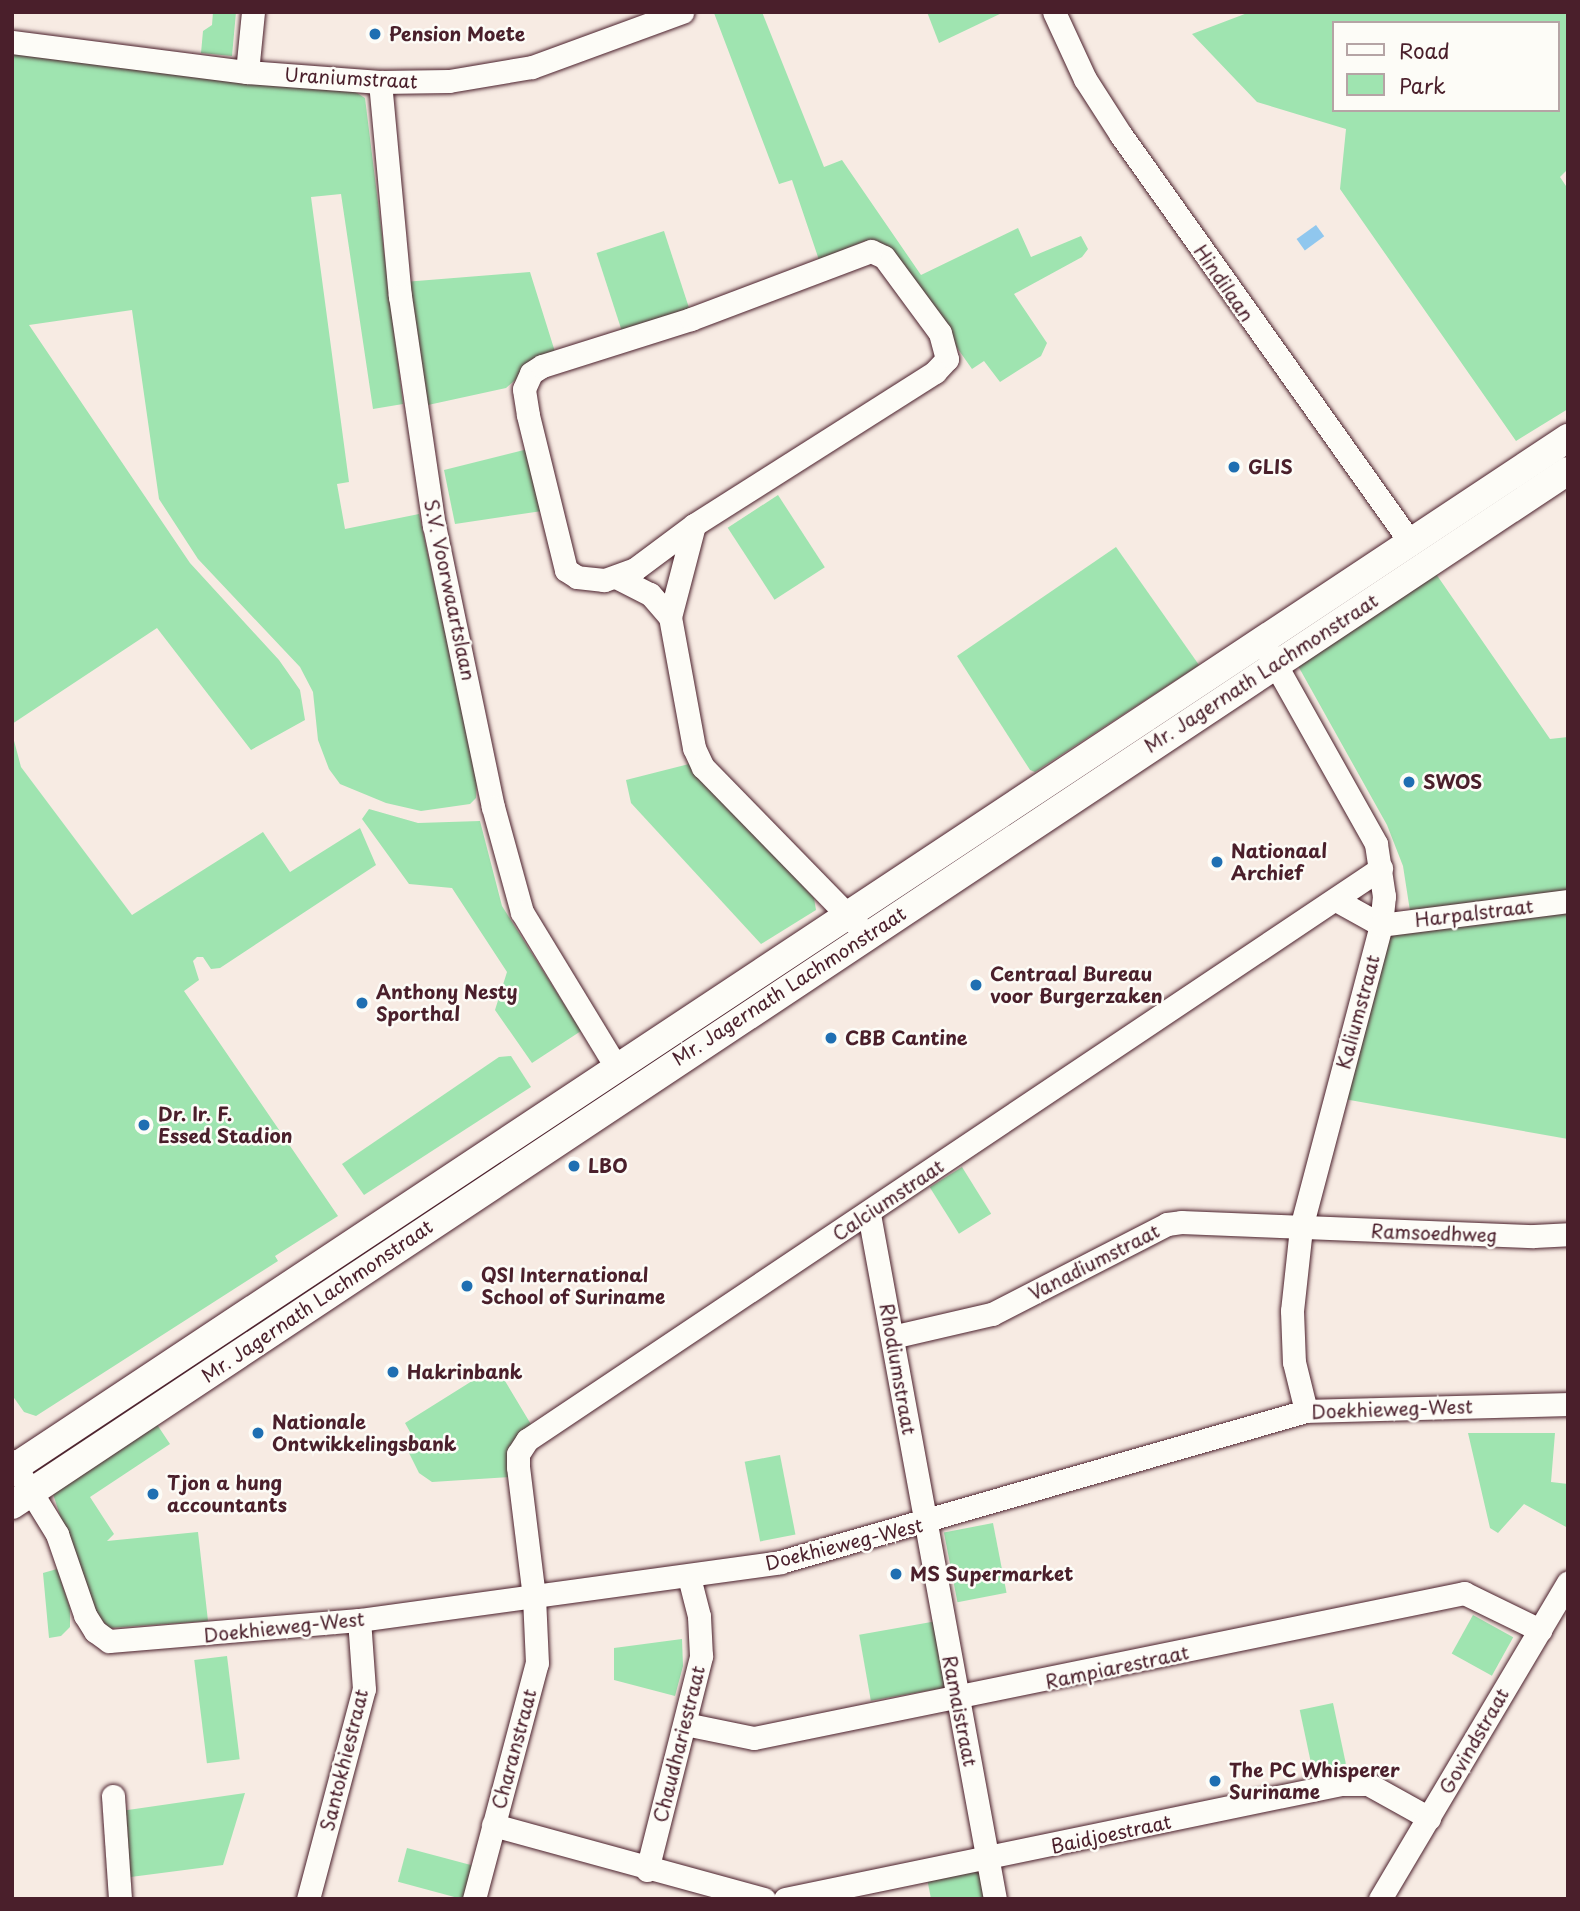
<!DOCTYPE html>
<style>
body{margin:0}
#map{position:relative;width:1580px;height:1911px;overflow:hidden;background:#f7ebe3;font-family:"Playpen Sans",sans-serif}
div>[style]{position:absolute}
.green>*{inset:0;background:#9fe4b0;transform-origin:0 0}
.water>*{inset:0;background:#90c7ee;transform-origin:0 0}
.roads{filter:drop-shadow(0 0 2px #4a1f2b) drop-shadow(0 0 2px #4a1f2b)}
.minor>*{height:23px;margin:-11.5px;padding:0 11.5px;transform-origin:11.5px;border-radius:11.5px;background:#fdfcf7}
.major>*{height:28px;margin:-14px;padding:0 14px;transform-origin:14px;border-radius:14px;background:#fdfcf7}
.dots>*{width:19px;height:19px;translate:-50% -50%;box-sizing:border-box;border:4px solid #fdfcf7;border-radius:50%}
span{translate:-50% -50%;white-space:nowrap;text-align:center;line-height:1.15;-webkit-text-stroke:5px #fdfcf7;paint-order:stroke}
.poi-label{font-size:19px;color:#4a1f2b;font-weight:700}
.left{translate:0 -50%;text-align:left}
.street-label{font-size:19px;color:#4a1f2b}
.frame{position:absolute;inset:0;border:14px solid #4a1f2b;pointer-events:none}
.legend{position:absolute;left:1332px;top:21px;width:228px;height:91px;box-sizing:border-box;background:#fdfcf7;border:2px solid #b5a4a5;margin:0;padding:9px 12px;list-style:none;font-size:21px;color:#4a1f2b}
.legend li{display:flex;align-items:center;gap:14px;height:35px}
.legend b{width:35px;border:2px solid #b5a4a5}
</style>
<div id="map">
<div class="green">
<i style="clip-path:polygon(213px 12px,236px 12px,232px 56px,201px 53px,203px 31px,212px 25px)"></i>
<i style="clip-path:polygon(762px 12px,824px 167px,842px 160px,921px 275px,1018px 228px,1031px 257px,1081px 236px,1088px 249px,1082px 257px,1014px 294px,1047px 343px,1041px 356px,1000px 382px,984px 361px,972px 369px,892px 255px,865px 241px,819px 260px,792px 180px,779px 184px,714px 13px)"></i>
<i style="clip-path:polygon(927px 12px,1004px 12px,939px 43px)"></i>
<i style="clip-path:polygon(evenodd,1250px 12px,1568px 12px,1568px 169px,1560px 177px,1568px 189px,1568px 409px,1516px 441px,1340px 189px,1346px 129px,1257px 102px,1192px 34px,1250px 12px,1333px 23px,1557px 23px,1557px 110px,1333px 110px,1333px 23px)"></i>
<i style="clip-path:polygon(12px 48px,349px 88px,365px 98px,403px 404px,373px 409px,341px 194px,311px 197px,349px 482px,337px 484px,345px 529px,419px 514px,477px 777px,476px 798px,470px 804px,421px 811px,386px 803px,340px 784px,329px 769px,318px 740px,313px 692px,300px 667px,198px 559px,159px 499px,132px 310px,29px 325px,190px 563px,279px 660px,300px 690px,305px 720px,251px 750px,157px 628px,12px 724px)"></i>
<i style="left:664px;top:231px;width:85px;height:71px;rotate:72deg"></i>
<i style="clip-path:polygon(530px 272px,556px 355px,529px 368px,506px 388px,428px 405px,404px 282px)"></i>
<i style="clip-path:polygon(528px 449px,542px 511px,455px 524px,444px 470px)"></i>
<i style="left:778px;top:495px;width:86px;height:60px;rotate:57deg"></i>
<i style="clip-path:polygon(1116px 547px,1199px 665px,1035px 772px,1030px 770px,957px 656px)"></i>
<i style="clip-path:polygon(1434px 571px,1550px 739px,1568px 737px,1568px 891px,1410px 911px,1403px 866px,1387px 825px,1297px 664px)"></i>
<i style="clip-path:polygon(12px 733px,21px 767px,132px 915px,263px 832px,290px 872px,360px 828px,376px 865px,220px 968px,211px 969px,203px 957px,197px 957px,193px 961px,199px 980px,184px 991px,338px 1216px,275px 1256px,278px 1261px,36px 1416px,24px 1412px,12px 1395px)"></i>
<i style="clip-path:polygon(689px 764px,814px 898px,816px 910px,761px 944px,631px 803px,626px 780px)"></i>
<i style="clip-path:polygon(369px 809px,418px 823px,480px 821px,502px 906px,581px 1031px,532px 1063px,495px 1010px,507px 972px,452px 888px,409px 884px,362px 819px)"></i>
<i style="clip-path:polygon(1568px 908px,1568px 1139px,1344px 1099px,1387px 932px)"></i>
<i style="clip-path:polygon(511px 1056px,531px 1087px,364px 1195px,342px 1164px,499px 1057px)"></i>
<i style="left:962px;top:1167px;width:55px;height:38px;rotate:58deg"></i>
<i style="clip-path:polygon(496px 1366px,532px 1426px,510px 1477px,432px 1482px,419px 1473px,409px 1453px,415px 1441px,405px 1423px)"></i>
<i style="clip-path:polygon(156px 1423px,170px 1444px,90px 1497px,114px 1534px,107px 1541px,198px 1532px,208px 1621px,109px 1628px,90px 1607px,52px 1491px)"></i>
<i style="clip-path:polygon(1468px 1433px,1555px 1433px,1551px 1482px,1568px 1484px,1568px 1528px,1524px 1504px,1498px 1533px,1490px 1528px)"></i>
<i style="left:780px;top:1455px;width:81px;height:36px;rotate:79deg"></i>
<i style="left:993px;top:1523px;width:71px;height:50px;rotate:79deg"></i>
<i style="clip-path:polygon(57px 1569px,70px 1608px,70px 1627px,61px 1636px,49px 1638px,43px 1573px)"></i>
<i style="left:1473px;top:1615px;width:46px;height:44px;rotate:29deg"></i>
<i style="left:937px;top:1621px;width:67px;height:79px;rotate:80deg"></i>
<i style="clip-path:polygon(682px 1639px,683px 1666px,675px 1696px,614px 1680px,614px 1648px)"></i>
<i style="left:227px;top:1656px;width:104px;height:33px;rotate:83deg"></i>
<i style="left:1333px;top:1703px;width:62px;height:34px;rotate:78deg"></i>
<i style="clip-path:polygon(245px 1793px,223px 1865px,123px 1878px,121px 1811px)"></i>
<i style="left:407px;top:1848px;width:69px;height:35px;rotate:15deg"></i>
<i style="clip-path:polygon(980px 1867px,987px 1899px,931px 1899px,927px 1878px)"></i>
</div>
<div class="water">
<i style="left:1316px;top:225px;width:14px;height:24px;rotate:54deg"></i>
</div>
<div class="roads">
<div class="minor">
<i style="left:1054px;top:12px;width:74px;rotate:65.2deg"></i>
<i style="left:1085px;top:79px;width:67px;rotate:57.3deg"></i>
<i style="left:1121px;top:135px;width:501px;rotate:54.6deg"></i>
<i style="left:12px;top:42px;width:237px;rotate:7.3deg"></i>
<i style="left:247px;top:72px;width:133px;rotate:4.3deg"></i>
<i style="left:380px;top:82px;width:69px;rotate:-0.8deg"></i>
<i style="left:449px;top:81px;width:84px;rotate:-9.6deg"></i>
<i style="left:532px;top:67px;width:160px;rotate:-20.1deg"></i>
<i style="left:247px;top:72px;width:60px;rotate:-84.3deg"></i>
<i style="left:380px;top:82px;width:215px;rotate:84.7deg"></i>
<i style="left:400px;top:296px;width:232px;rotate:81.6deg"></i>
<i style="left:434px;top:525px;width:288px;rotate:78.2deg"></i>
<i style="left:493px;top:807px;width:109px;rotate:74.6deg"></i>
<i style="left:522px;top:912px;width:183px;rotate:58.7deg"></i>
<i style="left:871px;top:251px;width:14px;rotate:25deg"></i>
<i style="left:884px;top:257px;width:94px;rotate:53.6deg"></i>
<i style="left:940px;top:333px;width:27px;rotate:75deg"></i>
<i style="left:947px;top:359px;width:18px;rotate:133deg"></i>
<i style="left:935px;top:372px;width:285px;rotate:147.6deg"></i>
<i style="left:694px;top:525px;width:74px;rotate:143.3deg"></i>
<i style="left:635px;top:569px;width:33px;rotate:160deg"></i>
<i style="left:604px;top:580px;width:27px;rotate:-174deg"></i>
<i style="left:577px;top:577px;width:13px;rotate:-148deg"></i>
<i style="left:566px;top:570px;width:160px;rotate:-103.8deg"></i>
<i style="left:528px;top:415px;width:26px;rotate:-99deg"></i>
<i style="left:524px;top:389px;width:17px;rotate:-66deg"></i>
<i style="left:531px;top:373px;width:13px;rotate:-32deg"></i>
<i style="left:542px;top:366px;width:156px;rotate:-17.5deg"></i>
<i style="left:691px;top:319px;width:192px;rotate:-20.7deg"></i>
<i style="left:694px;top:525px;width:95px;rotate:104.6deg"></i>
<i style="left:670px;top:617px;width:133px;rotate:79.6deg"></i>
<i style="left:694px;top:748px;width:21px;rotate:65deg"></i>
<i style="left:703px;top:767px;width:225px;rotate:45.7deg"></i>
<i style="left:616px;top:577px;width:38px;rotate:27deg"></i>
<i style="left:650px;top:594px;width:30px;rotate:49deg"></i>
<i style="left:1269px;top:653px;width:219px;rotate:60.7deg"></i>
<i style="left:1376px;top:844px;width:53px;rotate:81.3deg"></i>
<i style="left:1384px;top:896px;width:29px;rotate:96deg"></i>
<i style="left:1381px;top:925px;width:313px;rotate:104.8deg"></i>
<i style="left:1301px;top:1228px;width:83px;rotate:96.2deg"></i>
<i style="left:1292px;top:1311px;width:51px;rotate:87.8deg"></i>
<i style="left:1294px;top:1362px;width:50px;rotate:76.2deg"></i>
<i style="left:1336px;top:900px;width:51px;rotate:29.1deg"></i>
<i style="left:1381px;top:925px;width:189px;rotate:-7.3deg"></i>
<i style="left:869px;top:1214px;width:696px;rotate:79.58deg"></i>
<i style="left:892px;top:1337px;width:103px;rotate:-13deg"></i>
<i style="left:992px;top:1314px;width:197px;rotate:-27.2deg"></i>
<i style="left:1167px;top:1224px;width:14px;rotate:-8deg"></i>
<i style="left:1181px;top:1222px;width:353px;rotate:2.3deg"></i>
<i style="left:1534px;top:1236px;width:34px;rotate:-3deg"></i>
<i style="left:12px;top:1461px;width:86px;rotate:58.3deg"></i>
<i style="left:57px;top:1534px;width:86px;rotate:70.9deg"></i>
<i style="left:85px;top:1615px;width:19px;rotate:58deg"></i>
<i style="left:95px;top:1631px;width:17px;rotate:36deg"></i>
<i style="left:109px;top:1641px;width:251px;rotate:-4.8deg"></i>
<i style="left:359px;top:1620px;width:425px;rotate:-7.8deg"></i>
<i style="left:780px;top:1562px;width:547px;rotate:-16.02deg"></i>
<i style="left:1306px;top:1411px;width:262px;rotate:-1.5deg"></i>
<i style="left:685px;top:1724px;width:70px;rotate:11.5deg"></i>
<i style="left:754px;top:1738px;width:725px;rotate:-11.54deg"></i>
<i style="left:1464px;top:1593px;width:85px;rotate:26deg"></i>
<i style="left:113px;top:1796px;width:103px;rotate:86.1deg"></i>
<i style="left:493px;top:1825px;width:281px;rotate:15.3deg"></i>
<i style="left:647px;top:1870px;width:221px;rotate:-75.8deg"></i>
<i style="left:701px;top:1656px;width:40px;rotate:-92.9deg"></i>
<i style="left:699px;top:1616px;width:40px;rotate:-104.4deg"></i>
<i style="left:308px;top:1899px;width:217px;rotate:-75.1deg"></i>
<i style="left:364px;top:1689px;width:69px;rotate:-94.1deg"></i>
<i style="left:474px;top:1899px;width:244px;rotate:-75.1deg"></i>
<i style="left:537px;top:1663px;width:66px;rotate:-92.6deg"></i>
<i style="left:534px;top:1597px;width:131px;rotate:-97deg"></i>
<i style="left:518px;top:1467px;width:13px;rotate:-90deg"></i>
<i style="left:518px;top:1454px;width:17px;rotate:-57deg"></i>
<i style="left:527px;top:1440px;width:1028px;rotate:-33.81deg"></i>
<i style="left:785px;top:1899px;width:568px;rotate:-11.69deg"></i>
<i style="left:1341px;top:1784px;width:27px"></i>
<i style="left:1368px;top:1784px;width:70px;rotate:29.1deg"></i>
<i style="left:1380px;top:1899px;width:368px;rotate:-59.3deg"></i>
</div>
<div class="major">
<i style="left:12px;top:1469px;width:1867px;rotate:-33.53deg"></i>
<i style="left:12px;top:1505px;width:1868px;rotate:-33.61deg"></i>
</div>
</div>
<div class="dots">
<i style="left:375px;top:34px;background:#1f6fb2"></i>
<i style="left:1234px;top:467px;background:#1f6fb2"></i>
<i style="left:1409px;top:782px;background:#1f6fb2"></i>
<i style="left:1217px;top:862px;background:#1f6fb2"></i>
<i style="left:976px;top:985px;background:#1f6fb2"></i>
<i style="left:362px;top:1003px;background:#1f6fb2"></i>
<i style="left:831px;top:1038px;background:#1f6fb2"></i>
<i style="left:144px;top:1125px;background:#1f6fb2"></i>
<i style="left:574px;top:1166px;background:#1f6fb2"></i>
<i style="left:467px;top:1286px;background:#1f6fb2"></i>
<i style="left:393px;top:1372px;background:#1f6fb2"></i>
<i style="left:258px;top:1433px;background:#1f6fb2"></i>
<i style="left:153px;top:1494px;background:#1f6fb2"></i>
<i style="left:896px;top:1574px;background:#1f6fb2"></i>
<i style="left:1215px;top:1781px;background:#1f6fb2"></i>
</div>
<div class="poi-label">
<span class="left" style="left:389px;top:34px">Pension Moete</span>
<span class="left" style="left:1248px;top:467px">GLIS</span>
<span class="left" style="left:1423px;top:782px">SWOS</span>
<span class="left" style="left:1231px;top:862px">Nationaal<br>Archief</span>
<span class="left" style="left:990px;top:985px">Centraal Bureau<br>voor Burgerzaken</span>
<span class="left" style="left:376px;top:1003px">Anthony Nesty<br>Sporthal</span>
<span class="left" style="left:845px;top:1038px">CBB Cantine</span>
<span class="left" style="left:158px;top:1125px">Dr. Ir. F.<br>Essed Stadion</span>
<span class="left" style="left:588px;top:1166px">LBO</span>
<span class="left" style="left:481px;top:1286px">QSI International<br>School of Suriname</span>
<span class="left" style="left:407px;top:1372px">Hakrinbank</span>
<span class="left" style="left:272px;top:1433px">Nationale<br>Ontwikkelingsbank</span>
<span class="left" style="left:167px;top:1494px">Tjon a hung<br>accountants</span>
<span class="left" style="left:910px;top:1574px">MS Supermarket</span>
<span class="left" style="left:1229px;top:1781px">The PC Whisperer<br>Suriname</span>
</div>
<div class="street-label">
<span style="left:351px;top:78px;rotate:3deg">Uraniumstraat</span>
<span style="left:1224px;top:283px;rotate:55deg">Hindilaan</span>
<span style="left:450px;top:590px;rotate:78deg">S.V. Voorwaartslaan</span>
<span style="left:1261px;top:673px;rotate:-33deg">Mr. Jagernath Lachmonstraat</span>
<span style="left:1474px;top:913px;rotate:-7deg">Harpalstraat</span>
<span style="left:789px;top:986px;rotate:-33deg">Mr. Jagernath Lachmonstraat</span>
<span style="left:1358px;top:1012px;rotate:-75deg">Kaliumstraat</span>
<span style="left:888px;top:1200px;rotate:-34deg">Calciumstraat</span>
<span style="left:1434px;top:1233px;rotate:2deg">Ramsoedhweg</span>
<span style="left:1094px;top:1262px;rotate:-27deg">Vanadiumstraat</span>
<span style="left:317px;top:1301px;rotate:-34deg">Mr. Jagernath Lachmonstraat</span>
<span style="left:898px;top:1369px;rotate:80deg">Rhodiumstraat</span>
<span style="left:1392px;top:1409px;rotate:-2deg">Doekhieweg-West</span>
<span style="left:844px;top:1544px;rotate:-14deg">Doekhieweg-West</span>
<span style="left:284px;top:1627px;rotate:-6deg">Doekhieweg-West</span>
<span style="left:1117px;top:1667px;rotate:-12deg">Rampiarestraat</span>
<span style="left:960px;top:1711px;rotate:79deg">Ramaistraat</span>
<span style="left:1474px;top:1741px;rotate:-60deg">Govindstraat</span>
<span style="left:679px;top:1744px;rotate:-76deg">Chaudhariestraat</span>
<span style="left:514px;top:1749px;rotate:-75deg">Charanstraat</span>
<span style="left:344px;top:1760px;rotate:-76deg">Santokhiestraat</span>
<span style="left:1111px;top:1834px;rotate:-12deg">Baidjoestraat</span>
</div>
<div class="frame"></div>
<ul class="legend">
<li><b style="height:9px;background:#fdfcf7"></b>Road</li>
<li><b style="height:19px;background:#9fe4b0"></b>Park</li>
</ul>
</div>
